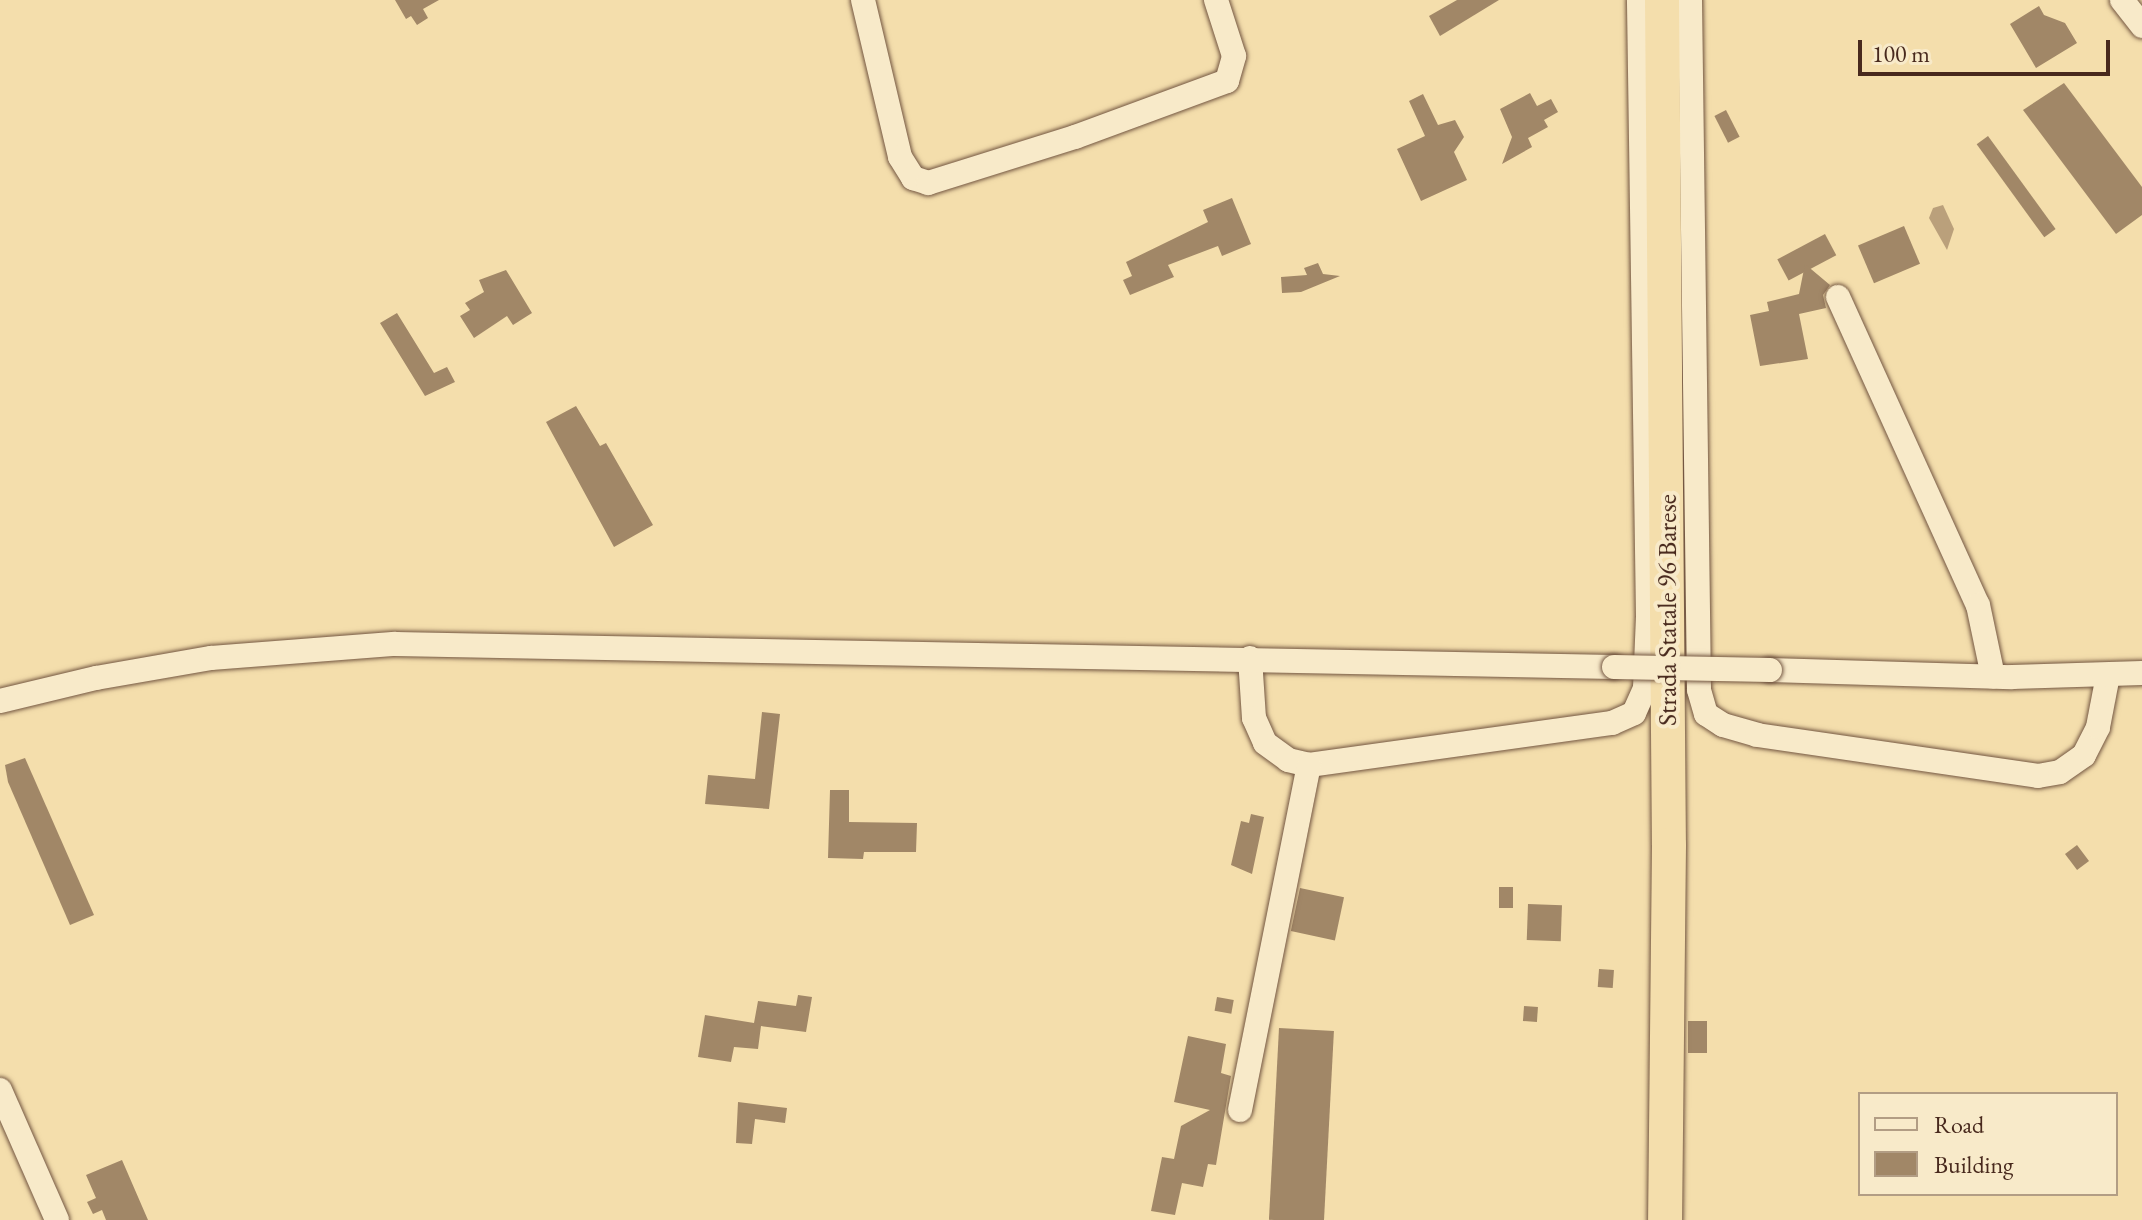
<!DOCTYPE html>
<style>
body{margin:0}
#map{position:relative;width:2142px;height:1220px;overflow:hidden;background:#f4deac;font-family:"EB Garamond",serif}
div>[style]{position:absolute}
.water>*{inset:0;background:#baa07b}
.building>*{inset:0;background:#a18767;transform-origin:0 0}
.roads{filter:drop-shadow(0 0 2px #735641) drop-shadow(0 0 2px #735641)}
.minor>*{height:24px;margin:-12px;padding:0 12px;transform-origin:12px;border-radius:12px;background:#f8eac9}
.highway>*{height:34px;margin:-17px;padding:0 17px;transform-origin:17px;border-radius:17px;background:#f4deac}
.bridges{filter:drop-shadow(0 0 2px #735641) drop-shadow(0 0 2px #735641)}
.minor-bridge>*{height:24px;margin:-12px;padding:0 12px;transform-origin:12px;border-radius:12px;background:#f8eac9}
span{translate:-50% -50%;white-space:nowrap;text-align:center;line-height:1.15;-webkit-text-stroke:8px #f8eac9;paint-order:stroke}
.street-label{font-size:26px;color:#48291d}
.legend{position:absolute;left:1858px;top:1092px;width:260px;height:104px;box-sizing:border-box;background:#f8eac9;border:2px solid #b29d84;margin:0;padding:10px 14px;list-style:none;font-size:24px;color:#48291d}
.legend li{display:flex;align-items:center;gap:16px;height:40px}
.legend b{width:40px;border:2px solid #b29d84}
.scale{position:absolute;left:1858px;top:40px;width:252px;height:36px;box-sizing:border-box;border:4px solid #48291d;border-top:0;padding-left:10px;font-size:24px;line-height:28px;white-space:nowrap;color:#48291d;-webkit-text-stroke:6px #f8eac9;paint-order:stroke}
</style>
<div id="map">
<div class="water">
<i style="clip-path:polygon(1943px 205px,1954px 229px,1947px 250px,1929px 218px,1933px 208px)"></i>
</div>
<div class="building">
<i style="clip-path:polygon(395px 0,439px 0,423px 9px,428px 18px,417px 25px,411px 16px,406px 19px)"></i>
<i style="clip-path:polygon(1457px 0,1499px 0,1440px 36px,1429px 16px)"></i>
<i style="clip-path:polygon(2039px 6px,2044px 15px,2065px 23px,2077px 43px,2036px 68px,2010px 24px)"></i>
<i style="clip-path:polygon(2064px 83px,2142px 187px,2142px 215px,2116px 234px,2023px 110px)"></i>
<i style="clip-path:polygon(1530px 93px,1537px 106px,1551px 99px,1558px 112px,1544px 120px,1548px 127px,1528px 138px,1532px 147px,1502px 164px,1512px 137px,1500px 109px)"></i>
<i style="clip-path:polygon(1423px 94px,1438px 125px,1455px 120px,1464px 137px,1454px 152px,1467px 180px,1421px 201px,1397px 149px,1425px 136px,1409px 101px)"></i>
<i style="left:1726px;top:110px;width:30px;height:13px;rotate:63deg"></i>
<i style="left:1988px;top:136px;width:115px;height:14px;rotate:54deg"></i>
<i style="clip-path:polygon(1232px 198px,1251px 244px,1222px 256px,1218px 246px,1168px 265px,1174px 277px,1130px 295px,1123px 280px,1132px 276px,1126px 262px,1208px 222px,1203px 210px)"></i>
<i style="left:1904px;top:226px;width:41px;height:50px;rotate:67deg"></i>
<i style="left:1825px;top:234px;width:24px;height:54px;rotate:62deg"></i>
<i style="clip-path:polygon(1318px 263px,1323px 274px,1340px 276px,1301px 292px,1282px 293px,1281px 277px,1307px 275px,1304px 268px)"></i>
<i style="clip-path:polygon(1805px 264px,1830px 285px,1823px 295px,1826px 308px,1799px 314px,1808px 359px,1760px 366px,1750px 315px,1769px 311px,1767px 302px,1799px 294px)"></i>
<i style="clip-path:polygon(506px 270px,532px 313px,513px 325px,507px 316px,474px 338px,460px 316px,470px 310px,465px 303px,484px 292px,479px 280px)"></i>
<i style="clip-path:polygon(397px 313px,434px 373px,447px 367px,455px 382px,425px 396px,380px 323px)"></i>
<i style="clip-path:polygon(576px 406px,600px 446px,606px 443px,653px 525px,614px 547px,546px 422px)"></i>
<i style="clip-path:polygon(762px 712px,780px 714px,769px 809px,705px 804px,708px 775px,755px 779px)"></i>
<i style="clip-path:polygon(25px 758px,94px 915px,70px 925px,8px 782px,5px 765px)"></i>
<i style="clip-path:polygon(830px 790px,849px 790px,849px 822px,917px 823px,916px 852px,864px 852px,863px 859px,828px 858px)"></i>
<i style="clip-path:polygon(1251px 814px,1264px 817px,1252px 874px,1231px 865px,1241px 821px,1249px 823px)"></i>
<i style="left:2077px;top:845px;width:20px;height:15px;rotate:53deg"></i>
<i style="left:1499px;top:887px;width:14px;height:21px"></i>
<i style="left:1300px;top:888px;width:45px;height:44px;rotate:12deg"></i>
<i style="left:1528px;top:904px;width:34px;height:36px;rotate:2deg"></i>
<i style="left:1599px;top:969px;width:15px;height:18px;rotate:4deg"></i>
<i style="clip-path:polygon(798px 995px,812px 997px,806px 1032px,761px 1026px,758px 1049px,734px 1047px,731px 1062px,698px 1057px,705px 1015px,754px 1023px,758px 1001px,796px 1006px)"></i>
<i style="left:1217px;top:997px;width:17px;height:14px;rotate:10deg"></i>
<i style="left:1524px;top:1006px;width:14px;height:15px;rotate:4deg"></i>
<i style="left:1688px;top:1021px;width:19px;height:32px"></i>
<i style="left:1279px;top:1028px;width:55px;height:192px;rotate:3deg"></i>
<i style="clip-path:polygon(1188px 1036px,1226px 1044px,1221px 1073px,1231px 1076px,1216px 1165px,1208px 1164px,1203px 1187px,1182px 1183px,1175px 1215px,1151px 1211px,1162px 1157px,1174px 1159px,1181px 1126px,1210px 1110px,1174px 1102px)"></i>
<i style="clip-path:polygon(738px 1102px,787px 1108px,785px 1123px,755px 1119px,752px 1144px,736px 1143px)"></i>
<i style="clip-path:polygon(122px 1160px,148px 1220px,106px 1220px,102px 1210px,93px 1214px,87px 1202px,96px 1198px,86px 1175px)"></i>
</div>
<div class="roads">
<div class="minor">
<i style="left:863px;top:0;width:161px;rotate:76.7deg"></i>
<i style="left:900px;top:157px;width:25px;rotate:58deg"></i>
<i style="left:913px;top:178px;width:16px;rotate:18deg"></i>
<i style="left:928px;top:183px;width:154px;rotate:-17.4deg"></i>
<i style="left:1075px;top:137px;width:162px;rotate:-20.2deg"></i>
<i style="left:1227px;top:81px;width:26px;rotate:-74deg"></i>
<i style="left:1234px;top:56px;width:59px;rotate:-107.8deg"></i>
<i style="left:1690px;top:0;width:690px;rotate:89.25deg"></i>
<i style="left:1699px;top:690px;width:25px;rotate:74deg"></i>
<i style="left:1706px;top:714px;width:20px;rotate:33deg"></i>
<i style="left:1723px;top:725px;width:35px;rotate:16deg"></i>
<i style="left:1757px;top:735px;width:284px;rotate:8.3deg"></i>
<i style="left:2038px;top:776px;width:22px;rotate:-10deg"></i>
<i style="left:2060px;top:772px;width:29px;rotate:-35deg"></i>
<i style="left:2084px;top:755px;width:31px;rotate:-63deg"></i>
<i style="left:2098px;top:727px;width:53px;rotate:-79.1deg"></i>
<i style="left:2122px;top:0;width:33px;rotate:52deg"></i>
<i style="left:1838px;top:297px;width:338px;rotate:65.6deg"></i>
<i style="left:1978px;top:605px;width:73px;rotate:78.1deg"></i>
<i style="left:1250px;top:658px;width:60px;rotate:86.2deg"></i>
<i style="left:1254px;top:718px;width:27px;rotate:66deg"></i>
<i style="left:1265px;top:743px;width:29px;rotate:36deg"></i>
<i style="left:1288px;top:760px;width:22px;rotate:13deg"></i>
<i style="left:1309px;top:765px;width:306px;rotate:-7.9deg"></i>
<i style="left:1612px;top:723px;width:24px;rotate:-24deg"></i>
<i style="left:1634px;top:713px;width:27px;rotate:-66deg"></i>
<i style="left:1645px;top:688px;width:71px;rotate:-87.6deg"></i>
<i style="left:1648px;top:617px;width:617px;rotate:-90.84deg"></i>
<i style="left:1770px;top:670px;width:242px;rotate:1.7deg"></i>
<i style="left:2012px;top:677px;width:130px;rotate:-1.8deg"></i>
<i style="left:0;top:701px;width:99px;rotate:-13.5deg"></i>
<i style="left:96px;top:678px;width:117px;rotate:-9.9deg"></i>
<i style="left:211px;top:658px;width:185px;rotate:-4.4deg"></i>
<i style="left:395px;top:644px;width:1219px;rotate:1.08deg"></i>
<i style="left:0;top:1090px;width:142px;rotate:66.3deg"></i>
<i style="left:1240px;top:1110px;width:352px;rotate:-78.7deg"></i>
</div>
<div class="highway">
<i style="left:1662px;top:0;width:845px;rotate:89.53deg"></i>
<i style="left:1669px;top:845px;width:375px;rotate:90.6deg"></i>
</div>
</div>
<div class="bridges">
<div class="minor-bridge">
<i style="left:1614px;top:667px;width:156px;rotate:1.1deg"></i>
</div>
</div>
<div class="street-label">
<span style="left:1668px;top:610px;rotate:-90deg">Strada Statale 96 Barese</span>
</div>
<ul class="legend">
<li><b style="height:10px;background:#f8eac9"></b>Road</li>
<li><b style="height:22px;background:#a18767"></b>Building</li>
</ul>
<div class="scale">100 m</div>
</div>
